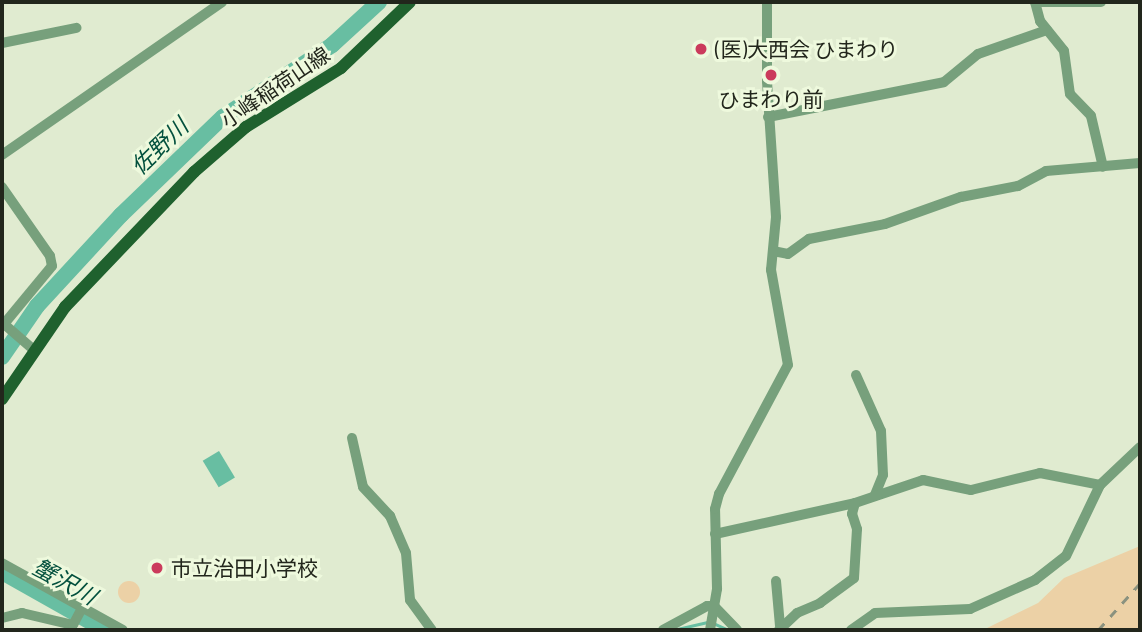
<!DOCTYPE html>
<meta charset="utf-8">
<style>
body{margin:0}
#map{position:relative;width:1142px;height:632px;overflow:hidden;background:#e0ebd0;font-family:Barlow,"Noto Sans JP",sans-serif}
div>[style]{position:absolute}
.green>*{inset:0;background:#ecd1a6}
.round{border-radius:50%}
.water>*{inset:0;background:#68bea2;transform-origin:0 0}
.stream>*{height:2.5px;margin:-1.25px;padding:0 1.25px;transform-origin:1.25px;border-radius:1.25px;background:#68bea2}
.river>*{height:16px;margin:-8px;padding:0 8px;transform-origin:8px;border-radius:8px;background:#68bea2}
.minor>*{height:10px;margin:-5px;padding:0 5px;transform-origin:5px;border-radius:5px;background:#77a07c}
.major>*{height:12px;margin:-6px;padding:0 6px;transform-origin:6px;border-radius:6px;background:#1f612e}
.rail>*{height:2.5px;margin-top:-1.25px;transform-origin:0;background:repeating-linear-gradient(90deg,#8a927f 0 9px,transparent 0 18px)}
.dots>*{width:19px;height:19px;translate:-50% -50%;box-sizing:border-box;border:4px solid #eef9dd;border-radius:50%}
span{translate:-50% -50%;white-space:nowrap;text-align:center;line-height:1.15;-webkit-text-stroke:6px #eef9dd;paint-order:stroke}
.poi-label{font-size:21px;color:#22261c}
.left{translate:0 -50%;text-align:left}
.street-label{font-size:21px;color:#22261c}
.water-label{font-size:23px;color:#04513e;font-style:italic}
.frame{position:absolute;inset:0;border:4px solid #22261c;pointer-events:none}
</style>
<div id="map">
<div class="green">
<i style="clip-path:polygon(1140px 546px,1140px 630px,983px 630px,1038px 603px,1064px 578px)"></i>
<i class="round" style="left:118px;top:581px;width:22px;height:22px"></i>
</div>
<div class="water">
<i style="left:219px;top:451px;width:31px;height:19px;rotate:59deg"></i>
</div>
<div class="stream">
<i style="left:713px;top:623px;width:17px;rotate:24deg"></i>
<i style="left:673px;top:630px;width:35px;rotate:-13deg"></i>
</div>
<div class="river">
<i style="left:2px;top:357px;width:62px;rotate:-55.5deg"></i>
<i style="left:37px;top:306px;width:124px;rotate:-47.3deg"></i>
<i style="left:121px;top:215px;width:141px;rotate:-43.9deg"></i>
<i style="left:223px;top:117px;width:131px;rotate:-33.4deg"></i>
<i style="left:332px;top:45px;width:64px;rotate:-42.5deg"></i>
<i style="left:2px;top:572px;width:118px;rotate:29.4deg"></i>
</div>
<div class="minor">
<i style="left:1035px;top:2px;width:20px;rotate:75deg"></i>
<i style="left:1040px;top:21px;width:38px;rotate:51deg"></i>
<i style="left:1064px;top:51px;width:43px;rotate:82.1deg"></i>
<i style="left:1070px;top:94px;width:30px;rotate:46deg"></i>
<i style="left:1091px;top:116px;width:52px;rotate:76.8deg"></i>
<i style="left:1035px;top:2px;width:66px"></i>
<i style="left:2px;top:43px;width:76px;rotate:-11.5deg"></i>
<i style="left:768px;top:117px;width:179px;rotate:-11.2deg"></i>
<i style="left:944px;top:82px;width:44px;rotate:-39.5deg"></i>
<i style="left:978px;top:54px;width:73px;rotate:-19.2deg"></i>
<i style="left:2px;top:155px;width:268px;rotate:-34.8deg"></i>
<i style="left:2px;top:187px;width:84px;rotate:55.2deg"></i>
<i style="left:50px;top:256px;width:10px;rotate:79deg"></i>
<i style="left:52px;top:266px;width:75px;rotate:129.6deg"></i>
<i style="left:773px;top:251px;width:15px;rotate:11deg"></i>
<i style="left:788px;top:254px;width:26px;rotate:-36deg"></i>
<i style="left:809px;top:239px;width:77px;rotate:-11.2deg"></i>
<i style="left:885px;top:224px;width:81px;rotate:-19.6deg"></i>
<i style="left:961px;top:197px;width:58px;rotate:-10.9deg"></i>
<i style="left:1018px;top:186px;width:32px;rotate:-28deg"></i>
<i style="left:1046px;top:171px;width:94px;rotate:-4.9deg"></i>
<i style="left:4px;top:324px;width:40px;rotate:41deg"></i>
<i style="left:856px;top:375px;width:61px;rotate:65.9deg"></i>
<i style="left:881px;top:431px;width:44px;rotate:87.4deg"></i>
<i style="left:883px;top:475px;width:22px;rotate:112deg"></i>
<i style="left:352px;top:438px;width:50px;rotate:77.3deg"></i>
<i style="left:363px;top:487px;width:40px;rotate:47deg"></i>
<i style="left:390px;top:516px;width:40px;rotate:66.6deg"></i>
<i style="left:406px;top:553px;width:47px;rotate:85.1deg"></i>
<i style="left:410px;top:600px;width:37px;rotate:54deg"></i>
<i style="left:715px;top:534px;width:143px;rotate:-12.5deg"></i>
<i style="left:855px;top:503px;width:72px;rotate:-18.7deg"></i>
<i style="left:923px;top:480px;width:49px;rotate:11.8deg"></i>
<i style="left:971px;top:490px;width:71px;rotate:-13.8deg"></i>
<i style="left:1040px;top:473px;width:61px;rotate:11.3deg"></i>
<i style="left:2px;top:563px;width:138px;rotate:29deg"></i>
<i style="left:776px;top:581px;width:45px;rotate:84.9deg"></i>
<i style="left:2px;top:618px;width:21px;rotate:-14deg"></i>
<i style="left:22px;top:613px;width:52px;rotate:13.2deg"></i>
<i style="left:73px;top:625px;width:19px;rotate:-62deg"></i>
<i style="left:663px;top:630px;width:50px;rotate:-28.6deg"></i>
<i style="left:707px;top:606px;width:7px"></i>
<i style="left:714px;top:606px;width:33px;rotate:46deg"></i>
<i style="left:710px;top:630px;width:42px;rotate:-80.3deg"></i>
<i style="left:717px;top:589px;width:80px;rotate:-91.4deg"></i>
<i style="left:715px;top:509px;width:16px;rotate:-75deg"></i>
<i style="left:719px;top:494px;width:146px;rotate:-61.9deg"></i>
<i style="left:788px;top:365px;width:97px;rotate:-100.1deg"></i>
<i style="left:771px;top:270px;width:53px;rotate:-84.6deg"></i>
<i style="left:776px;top:217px;width:136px;rotate:-93.8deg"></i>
<i style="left:767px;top:81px;width:79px;rotate:-90deg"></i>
<i style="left:779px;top:630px;width:25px;rotate:-43deg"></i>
<i style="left:797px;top:613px;width:25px;rotate:-23deg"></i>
<i style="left:820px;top:603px;width:42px;rotate:-36.3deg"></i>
<i style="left:854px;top:578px;width:49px;rotate:-86.5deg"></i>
<i style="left:857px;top:529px;width:16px;rotate:-108deg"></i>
<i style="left:852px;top:514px;width:11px;rotate:-75deg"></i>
<i style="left:851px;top:630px;width:29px;rotate:-35deg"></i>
<i style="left:875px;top:613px;width:95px;rotate:-2.4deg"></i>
<i style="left:970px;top:609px;width:71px;rotate:-24deg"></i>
<i style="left:1035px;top:580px;width:39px;rotate:-38deg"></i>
<i style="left:1066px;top:556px;width:79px;rotate:-64.4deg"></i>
<i style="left:1100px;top:485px;width:55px;rotate:-43.5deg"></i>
</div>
<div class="major">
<i style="left:2px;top:399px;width:112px;rotate:-55.6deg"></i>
<i style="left:65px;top:307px;width:187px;rotate:-46.3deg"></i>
<i style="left:194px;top:172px;width:69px;rotate:-40.9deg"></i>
<i style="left:246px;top:127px;width:112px;rotate:-31.8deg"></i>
<i style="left:341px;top:68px;width:95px;rotate:-43.7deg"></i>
</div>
<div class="rail">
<i style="left:1098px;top:630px;width:63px;rotate:-48.2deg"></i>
</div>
<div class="dots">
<i style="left:701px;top:49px;background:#cb3b5c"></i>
<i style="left:771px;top:75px;background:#cb3b5c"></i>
<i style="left:157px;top:568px;background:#cb3b5c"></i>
</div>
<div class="poi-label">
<span class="left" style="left:715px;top:49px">(医)大西会 ひまわり</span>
<span style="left:771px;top:99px">ひまわり前</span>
<span class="left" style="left:171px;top:568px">市立治田小学校</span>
</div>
<div class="street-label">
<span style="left:275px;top:87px;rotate:-34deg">小峰稲荷山線</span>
</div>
<div class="water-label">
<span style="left:159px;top:146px;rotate:-44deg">佐野川</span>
<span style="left:65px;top:581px;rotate:29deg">蟹沢川</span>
</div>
<div class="frame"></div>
</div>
